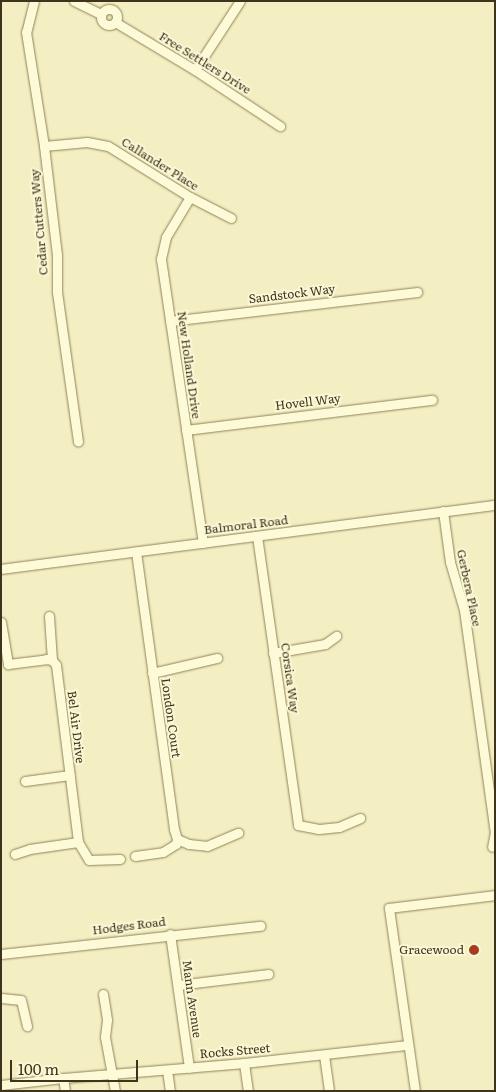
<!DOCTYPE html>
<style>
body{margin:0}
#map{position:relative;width:496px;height:1092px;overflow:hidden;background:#f3efc3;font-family:Literata,serif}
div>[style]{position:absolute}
.roads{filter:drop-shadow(0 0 1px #908257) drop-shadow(0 0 1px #908257)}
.minor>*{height:9px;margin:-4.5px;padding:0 4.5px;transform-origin:4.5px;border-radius:4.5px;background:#fdfad8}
.minor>.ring{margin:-4.5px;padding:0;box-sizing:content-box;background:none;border:9px solid #fdfad8;border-radius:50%}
.dots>*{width:14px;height:14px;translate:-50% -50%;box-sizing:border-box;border:2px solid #faf7d4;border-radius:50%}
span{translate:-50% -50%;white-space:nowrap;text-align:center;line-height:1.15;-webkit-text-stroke:4px #faf7d4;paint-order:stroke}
.street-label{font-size:12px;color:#3e341d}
.poi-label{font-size:12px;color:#3e341d}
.right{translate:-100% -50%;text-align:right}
.frame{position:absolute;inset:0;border:2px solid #3e341d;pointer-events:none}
.scale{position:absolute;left:10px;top:1060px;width:128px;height:22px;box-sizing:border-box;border:2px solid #3e341d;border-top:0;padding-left:6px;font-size:15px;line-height:18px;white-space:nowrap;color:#3e341d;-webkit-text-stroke:4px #faf7d4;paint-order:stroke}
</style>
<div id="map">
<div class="roads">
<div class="minor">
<i style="left:34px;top:1px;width:32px;rotate:104deg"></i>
<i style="left:26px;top:32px;width:115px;rotate:81deg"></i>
<i style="left:44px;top:146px;width:110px;rotate:83.2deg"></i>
<i style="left:57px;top:255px;width:37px;rotate:90deg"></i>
<i style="left:57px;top:292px;width:151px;rotate:82deg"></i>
<i style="left:74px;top:1px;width:30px;rotate:26deg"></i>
<i class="ring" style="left:101px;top:9px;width:7px;height:7px"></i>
<i style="left:115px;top:22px;width:93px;rotate:31deg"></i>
<i style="left:195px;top:70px;width:102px;rotate:33.4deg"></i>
<i style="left:195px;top:70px;width:82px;rotate:-56.9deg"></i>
<i style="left:44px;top:146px;width:43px;rotate:-5.3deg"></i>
<i style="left:87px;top:142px;width:21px;rotate:11deg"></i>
<i style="left:108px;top:146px;width:97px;rotate:31.9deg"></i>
<i style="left:190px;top:197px;width:46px;rotate:27.1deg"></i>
<i style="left:190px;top:197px;width:47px;rotate:121deg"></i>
<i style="left:166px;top:237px;width:23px;rotate:103deg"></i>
<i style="left:161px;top:259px;width:287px;rotate:81.6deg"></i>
<i style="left:170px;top:321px;width:249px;rotate:-6.7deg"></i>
<i style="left:186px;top:430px;width:248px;rotate:-7deg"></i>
<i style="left:443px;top:511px;width:51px;rotate:82.2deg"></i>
<i style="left:450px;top:562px;width:50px;rotate:73.7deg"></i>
<i style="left:464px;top:610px;width:224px;rotate:82.1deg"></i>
<i style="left:495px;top:832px;width:15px;rotate:101deg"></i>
<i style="left:257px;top:536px;width:292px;rotate:81.9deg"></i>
<i style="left:298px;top:825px;width:21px;rotate:11deg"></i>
<i style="left:319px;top:829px;width:20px;rotate:-6deg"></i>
<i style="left:339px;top:827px;width:23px;rotate:-23deg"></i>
<i style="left:1px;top:569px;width:498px;rotate:-7.4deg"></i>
<i style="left:49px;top:616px;width:44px;rotate:86.1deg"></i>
<i style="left:1px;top:622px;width:43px;rotate:80.5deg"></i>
<i style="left:8px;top:664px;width:38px;rotate:-7deg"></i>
<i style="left:46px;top:659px;width:6px;rotate:9deg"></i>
<i style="left:52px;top:660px;width:6px;rotate:51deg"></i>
<i style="left:56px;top:665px;width:178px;rotate:82.9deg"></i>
<i style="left:78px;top:842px;width:49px;rotate:171.7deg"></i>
<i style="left:30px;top:849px;width:16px;rotate:162deg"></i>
<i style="left:273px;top:653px;width:53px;rotate:-9.8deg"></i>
<i style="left:325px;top:644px;width:14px;rotate:-36deg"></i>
<i style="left:152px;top:673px;width:67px;rotate:-13deg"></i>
<i style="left:25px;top:781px;width:45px;rotate:-7.6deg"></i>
<i style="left:177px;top:839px;width:13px;rotate:23deg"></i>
<i style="left:189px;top:844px;width:18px;rotate:6deg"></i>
<i style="left:207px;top:846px;width:34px;rotate:-23deg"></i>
<i style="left:78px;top:842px;width:21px;rotate:59deg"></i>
<i style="left:89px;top:860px;width:31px;rotate:-2deg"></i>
<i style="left:135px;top:856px;width:28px;rotate:-8deg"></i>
<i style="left:163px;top:852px;width:15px;rotate:-32deg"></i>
<i style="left:176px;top:844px;width:5px;rotate:-79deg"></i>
<i style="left:177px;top:839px;width:10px;rotate:-107deg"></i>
<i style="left:174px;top:829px;width:280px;rotate:-97.8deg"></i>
<i style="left:170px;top:934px;width:135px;rotate:81.9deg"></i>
<i style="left:1px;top:954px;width:261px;rotate:-6.2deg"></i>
<i style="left:178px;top:985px;width:91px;rotate:-7deg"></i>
<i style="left:103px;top:994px;width:26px;rotate:81deg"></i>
<i style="left:107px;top:1020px;width:17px;rotate:97deg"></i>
<i style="left:105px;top:1037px;width:55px;rotate:79.5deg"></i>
<i style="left:1px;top:998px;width:20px;rotate:6deg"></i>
<i style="left:21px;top:1000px;width:27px;rotate:77deg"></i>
<i style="left:324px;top:1055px;width:36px;rotate:82deg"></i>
<i style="left:244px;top:1063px;width:28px;rotate:82deg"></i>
<i style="left:167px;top:1070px;width:21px;rotate:82deg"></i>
<i style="left:63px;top:1078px;width:182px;rotate:-4.7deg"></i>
<i style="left:244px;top:1063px;width:165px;rotate:-6.3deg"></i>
<i style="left:1px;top:1085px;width:62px;rotate:-6.4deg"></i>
<i style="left:63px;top:1078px;width:13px;rotate:81deg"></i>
<i style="left:415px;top:1091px;width:185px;rotate:-98.1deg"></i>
<i style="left:389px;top:908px;width:107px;rotate:-7deg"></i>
</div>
</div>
<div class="dots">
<i style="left:474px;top:950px;background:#a73c1f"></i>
</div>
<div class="street-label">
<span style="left:205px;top:63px;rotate:32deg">Free Settlers Drive</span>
<span style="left:160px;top:164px;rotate:32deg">Callander Place</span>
<span style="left:39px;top:222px;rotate:-95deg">Cedar Cutters Way</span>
<span style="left:292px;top:294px;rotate:-7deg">Sandstock Way</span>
<span style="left:189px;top:365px;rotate:82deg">New Holland Drive</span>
<span style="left:308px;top:402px;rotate:-7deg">Hovell Way</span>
<span style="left:246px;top:525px;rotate:-7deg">Balmoral Road</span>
<span style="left:469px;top:588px;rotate:78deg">Gerbera Place</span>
<span style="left:290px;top:678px;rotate:82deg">Corsica Way</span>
<span style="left:171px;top:718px;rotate:82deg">London Court</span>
<span style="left:76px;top:727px;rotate:83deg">Bel Air Drive</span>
<span style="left:129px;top:926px;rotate:-7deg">Hodges Road</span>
<span style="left:192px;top:999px;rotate:82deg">Mann Avenue</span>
<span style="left:235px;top:1051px;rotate:-5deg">Rocks Street</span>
</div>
<div class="poi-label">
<span class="right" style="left:464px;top:950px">Gracewood</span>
</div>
<div class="frame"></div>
<div class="scale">100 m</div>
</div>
